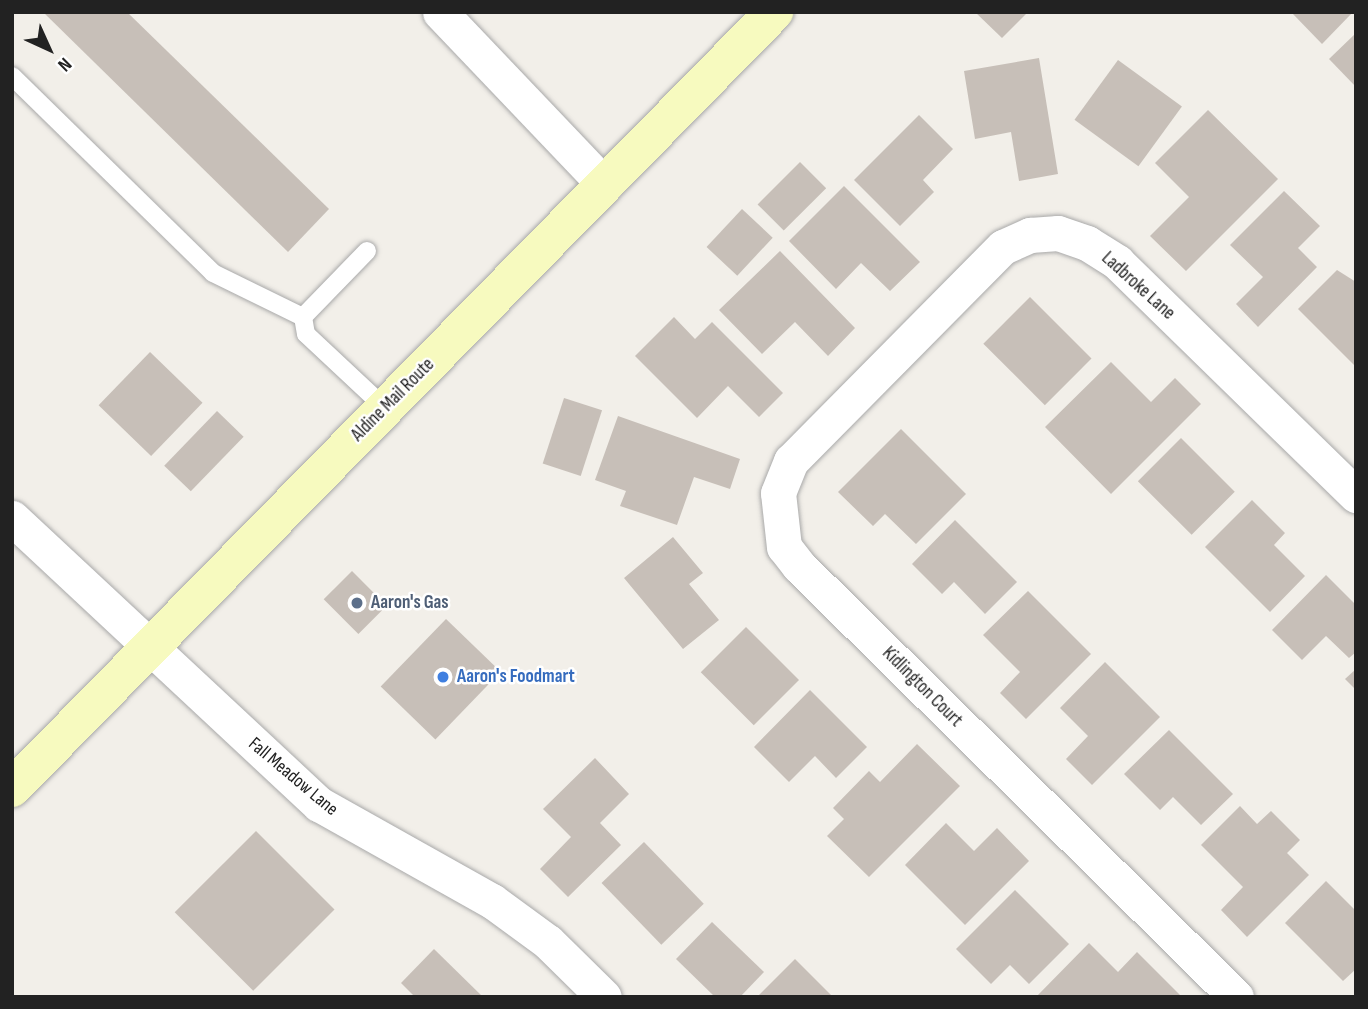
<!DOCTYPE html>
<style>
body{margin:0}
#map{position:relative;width:1368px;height:1009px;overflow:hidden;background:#f2efe9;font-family:"Sofia Sans Condensed",sans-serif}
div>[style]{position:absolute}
.building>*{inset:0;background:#c7bfb8;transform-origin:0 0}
.roads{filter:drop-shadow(0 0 2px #a9a9a9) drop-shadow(0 0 2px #a9a9a9)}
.service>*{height:18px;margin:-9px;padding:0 9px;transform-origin:9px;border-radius:9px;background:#fff}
.minor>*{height:35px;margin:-17.5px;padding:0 17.5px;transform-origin:17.5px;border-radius:17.5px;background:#fff}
.secondary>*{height:38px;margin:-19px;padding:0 19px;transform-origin:19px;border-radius:19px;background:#f7fabf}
.dots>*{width:19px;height:19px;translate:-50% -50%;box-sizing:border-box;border:4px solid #fff;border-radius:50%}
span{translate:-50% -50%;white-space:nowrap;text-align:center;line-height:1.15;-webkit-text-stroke:5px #fff;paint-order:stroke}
.street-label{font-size:19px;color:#222}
.service-label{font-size:19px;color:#4e5e75;font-weight:700}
.left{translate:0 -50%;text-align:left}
.shop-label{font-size:19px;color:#366cbe;font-weight:700}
.frame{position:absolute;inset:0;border:14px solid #222;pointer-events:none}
.north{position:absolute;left:14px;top:14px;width:70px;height:70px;-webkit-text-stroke:5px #fff;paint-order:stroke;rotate:135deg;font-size:19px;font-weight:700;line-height:28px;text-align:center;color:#222}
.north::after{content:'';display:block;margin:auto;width:24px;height:32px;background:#222;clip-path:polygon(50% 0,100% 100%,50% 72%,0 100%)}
</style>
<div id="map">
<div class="building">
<i style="clip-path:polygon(43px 12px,127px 12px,329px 209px,288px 252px)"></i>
<i style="clip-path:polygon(975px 12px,1028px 12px,1002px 38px)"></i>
<i style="clip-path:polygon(1291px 12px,1353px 12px,1322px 44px)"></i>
<i style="clip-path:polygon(1356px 33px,1356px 87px,1329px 59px)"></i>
<i style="clip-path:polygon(1039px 58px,1058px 174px,1019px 181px,1011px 132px,975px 139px,964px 71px)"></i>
<i style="left:1118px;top:60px;width:79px;height:74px;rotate:36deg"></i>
<i style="clip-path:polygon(1208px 110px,1278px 179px,1186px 271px,1150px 236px,1189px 197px,1155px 163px)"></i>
<i style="clip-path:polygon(919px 115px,953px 149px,923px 180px,934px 192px,900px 226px,854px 180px)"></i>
<i style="left:800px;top:162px;width:37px;height:60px;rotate:45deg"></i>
<i style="clip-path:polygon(844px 186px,920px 262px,890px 291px,861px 263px,836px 289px,789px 241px)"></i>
<i style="clip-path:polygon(1284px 191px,1320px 226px,1298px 248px,1317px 267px,1258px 327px,1236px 304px,1263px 277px,1230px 245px)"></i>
<i style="left:742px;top:209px;width:42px;height:52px;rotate:43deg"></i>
<i style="clip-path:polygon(780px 251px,855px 328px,828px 356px,795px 322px,762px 354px,719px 310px)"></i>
<i style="clip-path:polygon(1337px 270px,1356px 282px,1354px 365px,1298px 309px)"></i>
<i style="left:1030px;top:297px;width:87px;height:66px;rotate:45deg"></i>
<i style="clip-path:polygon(674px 317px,695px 339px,712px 322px,783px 393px,759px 417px,728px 386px,697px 418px,635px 356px)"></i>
<i style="left:150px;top:352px;width:73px;height:74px;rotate:44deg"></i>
<i style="clip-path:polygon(1111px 362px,1151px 402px,1175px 378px,1201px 404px,1111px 494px,1045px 427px)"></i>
<i style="left:564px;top:398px;width:40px;height:69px;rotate:18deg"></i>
<i style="left:217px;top:411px;width:37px;height:76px;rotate:44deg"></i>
<i style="clip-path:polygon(618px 416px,740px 459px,730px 489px,694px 477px,677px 525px,620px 506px,626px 491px,595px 480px)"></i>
<i style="clip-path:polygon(901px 429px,966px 494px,916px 544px,885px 514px,873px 526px,838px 492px)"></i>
<i style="left:1181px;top:438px;width:76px;height:61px;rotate:45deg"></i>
<i style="clip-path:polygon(1252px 500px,1285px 533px,1274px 545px,1305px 576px,1270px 612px,1205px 547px)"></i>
<i style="clip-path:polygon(955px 520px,1017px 582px,985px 614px,954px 582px,942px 594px,912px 564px)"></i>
<i style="clip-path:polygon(673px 537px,703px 573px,689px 584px,719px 620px,683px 649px,624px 578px)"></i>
<i style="left:352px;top:571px;width:49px;height:40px;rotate:45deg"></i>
<i style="clip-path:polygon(1326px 575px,1356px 605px,1356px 652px,1349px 658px,1326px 636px,1302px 660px,1272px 630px)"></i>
<i style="clip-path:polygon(1028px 591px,1091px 654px,1026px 719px,1000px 693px,1020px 672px,983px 635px)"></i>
<i style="left:446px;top:619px;width:76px;height:94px;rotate:44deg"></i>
<i style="left:746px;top:627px;width:75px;height:64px;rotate:45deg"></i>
<i style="clip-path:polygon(1105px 662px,1160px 717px,1092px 785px,1066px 759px,1088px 736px,1060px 708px)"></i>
<i style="clip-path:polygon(1356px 669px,1356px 690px,1345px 679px)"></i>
<i style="clip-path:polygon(810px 690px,867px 747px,836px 778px,815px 756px,789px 782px,754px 747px)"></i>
<i style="clip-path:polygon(1169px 730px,1233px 794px,1201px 825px,1173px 797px,1160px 810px,1124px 774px)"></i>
<i style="clip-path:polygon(917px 744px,960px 786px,869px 877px,827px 836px,844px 819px,833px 808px,869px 771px,880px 782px)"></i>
<i style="clip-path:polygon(595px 758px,629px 794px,600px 823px,621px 845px,568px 897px,540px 869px,571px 837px,543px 809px)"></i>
<i style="clip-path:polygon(1240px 806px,1257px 824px,1271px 811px,1300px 840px,1287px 853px,1309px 875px,1247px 937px,1221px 910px,1243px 887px,1201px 845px)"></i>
<i style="clip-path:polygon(946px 823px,974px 851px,997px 828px,1029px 861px,965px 925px,905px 865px)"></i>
<i style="left:256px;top:831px;width:111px;height:115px;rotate:45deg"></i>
<i style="left:644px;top:842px;width:86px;height:59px;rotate:46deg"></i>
<i style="clip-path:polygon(1326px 881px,1356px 911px,1356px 969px,1343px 981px,1285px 923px)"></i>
<i style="clip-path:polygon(1015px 890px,1069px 944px,1029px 984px,1010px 965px,991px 984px,956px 949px)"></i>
<i style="clip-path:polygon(712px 922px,764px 972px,740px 997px,715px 997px,676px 959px)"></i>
<i style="clip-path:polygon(1089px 943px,1118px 972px,1137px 952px,1182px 997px,1036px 997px)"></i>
<i style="clip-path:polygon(434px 949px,483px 997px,415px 997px,401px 983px)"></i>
<i style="clip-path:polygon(795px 959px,833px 997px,757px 997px)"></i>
</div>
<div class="roads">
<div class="service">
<i style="left:12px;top:76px;width:281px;rotate:44.4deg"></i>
<i style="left:213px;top:273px;width:100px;rotate:26.1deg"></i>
<i style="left:367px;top:251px;width:92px;rotate:134.1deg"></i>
<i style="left:303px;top:317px;width:17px;rotate:80deg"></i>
<i style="left:306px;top:334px;width:108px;rotate:43.1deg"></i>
</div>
<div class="minor">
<i style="left:440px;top:12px;width:239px;rotate:46.4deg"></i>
<i style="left:12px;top:518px;width:420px;rotate:43deg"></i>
<i style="left:319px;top:804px;width:198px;rotate:29.3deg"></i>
<i style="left:492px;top:901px;width:69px;rotate:36.2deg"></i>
<i style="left:548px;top:942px;width:78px;rotate:44.5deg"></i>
<i style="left:1236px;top:997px;width:614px;rotate:-135.4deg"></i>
<i style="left:799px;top:566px;width:24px;rotate:-128deg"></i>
<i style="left:784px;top:547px;width:54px;rotate:-96.3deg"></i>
<i style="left:778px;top:493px;width:35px;rotate:-68deg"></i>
<i style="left:791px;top:461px;width:301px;rotate:-45.3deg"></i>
<i style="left:1003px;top:247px;width:30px;rotate:-24deg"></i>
<i style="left:1030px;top:235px;width:28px;rotate:-4deg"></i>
<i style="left:1058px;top:233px;width:31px;rotate:19deg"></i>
<i style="left:1087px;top:243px;width:36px;rotate:32deg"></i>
<i style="left:1117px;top:262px;width:334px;rotate:44.3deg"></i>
</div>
<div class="secondary">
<i style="left:12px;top:788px;width:1088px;rotate:-45.52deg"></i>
</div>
</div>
<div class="dots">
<i style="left:357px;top:603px;background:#5c6f8a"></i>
<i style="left:443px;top:677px;background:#3f7fe0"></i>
</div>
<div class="street-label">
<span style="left:1138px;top:286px;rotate:42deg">Ladbroke Lane</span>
<span style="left:393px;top:400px;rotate:-45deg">Aldine Mail Route</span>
<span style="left:922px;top:687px;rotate:45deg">Kidlington Court</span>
<span style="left:293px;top:777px;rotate:40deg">Fall Meadow Lane</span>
</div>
<div class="service-label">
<span class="left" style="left:371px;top:603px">Aaron's Gas</span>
</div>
<div class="shop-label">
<span class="left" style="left:457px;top:677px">Aaron's Foodmart</span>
</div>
<div class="frame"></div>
<div class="north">N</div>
</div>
